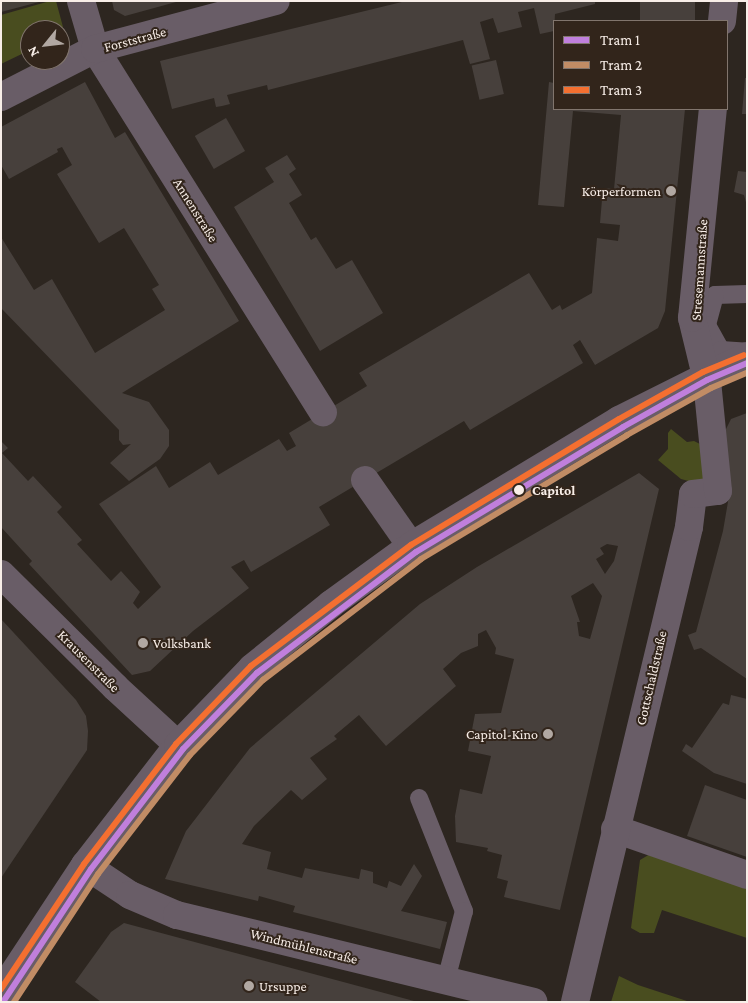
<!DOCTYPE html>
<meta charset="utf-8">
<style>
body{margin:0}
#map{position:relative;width:748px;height:1003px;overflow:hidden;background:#2d2620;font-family:"Crimson Pro",serif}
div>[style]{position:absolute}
.green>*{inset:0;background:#494d1f}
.building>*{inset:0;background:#47403c;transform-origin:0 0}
.lane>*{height:18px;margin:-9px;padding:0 9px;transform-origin:9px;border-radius:9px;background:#695d67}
.street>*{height:28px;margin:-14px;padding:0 14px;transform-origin:14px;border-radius:14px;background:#695d67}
.tram-1>*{height:6px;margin:-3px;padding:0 3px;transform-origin:3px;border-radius:3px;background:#c07fdc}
.tram-2>*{height:6px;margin:-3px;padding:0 3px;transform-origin:3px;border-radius:3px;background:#c18c65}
.tram-3>*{height:6px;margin:-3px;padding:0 3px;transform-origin:3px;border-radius:3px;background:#f46f30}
.dots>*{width:14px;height:14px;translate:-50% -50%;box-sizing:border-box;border:2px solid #32251b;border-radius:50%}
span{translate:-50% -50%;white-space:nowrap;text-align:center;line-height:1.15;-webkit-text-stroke:4px #32251b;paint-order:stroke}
.street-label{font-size:14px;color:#f8eee8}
.poi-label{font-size:14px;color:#f8eee8}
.right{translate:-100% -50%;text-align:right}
.left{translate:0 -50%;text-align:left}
.stop-label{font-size:14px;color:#f8eee8;font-weight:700}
.frame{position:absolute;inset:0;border:2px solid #f8eee8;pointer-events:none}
.legend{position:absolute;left:553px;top:20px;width:175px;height:90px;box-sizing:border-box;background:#32251b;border:1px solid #81756d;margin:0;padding:6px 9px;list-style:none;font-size:15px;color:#f8eee8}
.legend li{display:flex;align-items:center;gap:10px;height:25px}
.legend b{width:25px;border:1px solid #81756d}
.north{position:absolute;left:20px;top:20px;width:50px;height:50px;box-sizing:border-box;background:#32251b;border:1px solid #81756d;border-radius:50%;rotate:241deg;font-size:14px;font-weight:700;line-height:20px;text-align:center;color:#f8eee8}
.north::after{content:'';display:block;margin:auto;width:18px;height:22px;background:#b1a8a2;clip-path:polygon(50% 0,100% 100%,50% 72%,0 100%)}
</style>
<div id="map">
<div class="green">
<i style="clip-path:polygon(50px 1px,56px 1px,63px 27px,60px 32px,30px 30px,30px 50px,1px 64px,1px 15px)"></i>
<i style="clip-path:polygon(671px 429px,687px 442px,694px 441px,708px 448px,707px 486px,681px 479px,658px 460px,668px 449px,668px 433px)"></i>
<i style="clip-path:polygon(650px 854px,747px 887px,747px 938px,662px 910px,654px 933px,640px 933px,631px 928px,640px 860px)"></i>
<i style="clip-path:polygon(619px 976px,638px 985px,690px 1002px,611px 1002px)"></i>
</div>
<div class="building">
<i style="clip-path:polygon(1px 1px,39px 1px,39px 2px,1px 12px)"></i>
<i style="clip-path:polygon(112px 1px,175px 1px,176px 2px,125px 16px,114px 10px)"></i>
<i style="clip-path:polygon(406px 1px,595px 1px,595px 4px,555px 14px,554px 31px,540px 34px,534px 8px,518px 12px,522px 27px,498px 33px,493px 18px,480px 22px,490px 59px,470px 64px,463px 40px,268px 90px,267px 85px,227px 95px,230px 104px,222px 106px,216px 107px,214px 98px,172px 109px,160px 61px)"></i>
<i style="left:640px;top:1px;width:55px;height:20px"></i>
<i style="left:496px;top:60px;width:35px;height:25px;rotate:77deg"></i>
<i style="clip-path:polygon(745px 78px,747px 78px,747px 114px,742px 114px)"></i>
<i style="clip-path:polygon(85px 82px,115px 138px,125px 132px,239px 321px,122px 393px,149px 402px,169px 430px,169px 446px,160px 459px,129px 481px,110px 463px,131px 444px,123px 445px,119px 440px,119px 430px,1px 308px,1px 237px,34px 290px,52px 279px,95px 353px,165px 310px,152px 289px,159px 285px,124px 228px,99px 243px,57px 174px,72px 165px,62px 147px,57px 149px,58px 152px,9px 179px,1px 165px,1px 127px)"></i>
<i style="clip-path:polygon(549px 82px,554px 83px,554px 109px,685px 109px,665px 311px,658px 328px,595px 365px,580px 340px,573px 345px,583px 363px,470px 430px,464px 421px,319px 507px,330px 525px,251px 572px,244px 560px,231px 567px,249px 588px,193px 631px,150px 671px,132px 675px,29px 564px,32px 561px,1px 527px,1px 441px,8px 448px,2px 453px,28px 481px,33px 476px,62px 507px,57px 512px,82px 540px,77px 544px,111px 581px,121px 571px,140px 592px,133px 603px,138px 609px,161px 587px,99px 504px,156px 466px,169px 488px,210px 462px,218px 475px,279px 439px,287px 451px,296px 446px,289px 433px,367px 386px,359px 373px,529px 273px,552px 310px,560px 305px,562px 310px,592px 293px,597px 238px,618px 241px,620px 225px,600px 223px,603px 188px,614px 189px,621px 115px,573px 111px,564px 207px,538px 205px)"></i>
<i style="left:226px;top:118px;width:38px;height:36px;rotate:60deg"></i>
<i style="clip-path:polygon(287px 155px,296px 169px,289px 174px,302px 195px,289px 203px,311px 240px,316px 237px,336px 269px,352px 260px,383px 313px,320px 351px,234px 207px,274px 182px,265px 168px)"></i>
<i style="clip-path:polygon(738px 171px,747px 172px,747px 206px,744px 195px,734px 192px)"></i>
<i style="clip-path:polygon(747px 413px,747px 679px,701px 648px,694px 650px,688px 635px,696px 632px,723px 531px,730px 490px,724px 433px,731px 419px)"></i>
<i style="clip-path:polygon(evenodd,639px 473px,659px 489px,560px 910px,504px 897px,508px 881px,497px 878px,502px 855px,487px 851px,488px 848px,456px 842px,455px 816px,460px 789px,482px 794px,491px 756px,468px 751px,475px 714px,501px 713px,514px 659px,495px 654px,496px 648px,486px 630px,478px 634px,478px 646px,461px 653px,443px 669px,456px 686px,386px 746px,359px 715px,334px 736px,337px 739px,310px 758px,327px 779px,302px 800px,291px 790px,254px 826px,242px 844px,271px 852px,267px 869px,302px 878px,305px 868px,359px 879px,361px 869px,373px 872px,373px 883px,387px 888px,389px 881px,401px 886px,414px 864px,422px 876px,401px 911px,447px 922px,440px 949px,293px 912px,295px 906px,259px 896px,258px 901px,165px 879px,186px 831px,250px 748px,420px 604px,477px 567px,639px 473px,607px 544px,618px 546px,614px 561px,605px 574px,596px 559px,604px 554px,600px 548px,607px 544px,639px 473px,593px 583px,602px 596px,590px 639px,579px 636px,577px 622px,580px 622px,571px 596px,593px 583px)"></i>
<i style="clip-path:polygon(1px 619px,76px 700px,86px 716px,88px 731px,87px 750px,1px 878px)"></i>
<i style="clip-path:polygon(731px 695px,747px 699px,747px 784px,714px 773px,682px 751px,686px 744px,692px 748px,723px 703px,729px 705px)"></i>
<i style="clip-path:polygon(705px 785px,747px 800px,747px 857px,687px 836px)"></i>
<i style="clip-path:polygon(124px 923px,414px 1001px,414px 1002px,101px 1002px,75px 982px,111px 932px)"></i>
</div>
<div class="lane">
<i style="left:747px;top:294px;width:32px;rotate:178deg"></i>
<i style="left:715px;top:295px;width:31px;rotate:105deg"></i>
<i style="left:707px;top:325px;width:29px;rotate:61deg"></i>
<i style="left:721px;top:350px;width:26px;rotate:4deg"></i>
<i style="left:419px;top:798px;width:122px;rotate:68.3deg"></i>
<i style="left:464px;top:911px;width:71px;rotate:104.6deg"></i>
</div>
<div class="street">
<i style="left:81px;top:1px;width:50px;rotate:73.7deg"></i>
<i style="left:95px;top:49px;width:429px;rotate:57.9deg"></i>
<i style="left:722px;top:21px;width:20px;rotate:-84deg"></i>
<i style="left:1px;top:97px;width:106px;rotate:-27.1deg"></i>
<i style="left:95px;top:49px;width:187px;rotate:-14.9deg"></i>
<i style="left:365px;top:480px;width:80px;rotate:55.1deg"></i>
<i style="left:1px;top:574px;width:161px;rotate:44.7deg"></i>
<i style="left:115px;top:687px;width:86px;rotate:42.6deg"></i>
<i style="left:615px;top:829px;width:140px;rotate:19.2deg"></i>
<i style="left:85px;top:865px;width:54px;rotate:33.7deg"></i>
<i style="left:130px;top:895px;width:51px;rotate:23.1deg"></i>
<i style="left:177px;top:915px;width:367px;rotate:13.7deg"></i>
<i style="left:1px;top:992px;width:152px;rotate:-56.5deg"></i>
<i style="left:85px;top:865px;width:152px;rotate:-52.2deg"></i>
<i style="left:178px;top:745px;width:107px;rotate:-46.1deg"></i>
<i style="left:252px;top:668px;width:102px;rotate:-39deg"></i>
<i style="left:331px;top:604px;width:99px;rotate:-35.9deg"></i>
<i style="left:411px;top:546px;width:243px;rotate:-31.2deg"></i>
<i style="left:619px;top:420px;width:143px;rotate:-26.6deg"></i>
<i style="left:575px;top:1002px;width:488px;rotate:-76.5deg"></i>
<i style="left:689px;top:527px;width:33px;rotate:-83deg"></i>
<i style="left:693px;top:494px;width:25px;rotate:-7deg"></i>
<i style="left:718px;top:491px;width:112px;rotate:-95.7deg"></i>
<i style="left:707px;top:380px;width:64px;rotate:-103.6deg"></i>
<i style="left:692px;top:318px;width:210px;rotate:-84.3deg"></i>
</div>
<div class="tram-1">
<i style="left:3px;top:1002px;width:159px;rotate:-56.5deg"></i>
<i style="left:91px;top:869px;width:151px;rotate:-52.5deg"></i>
<i style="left:183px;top:749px;width:106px;rotate:-45.8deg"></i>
<i style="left:257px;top:673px;width:200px;rotate:-37.3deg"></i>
<i style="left:416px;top:552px;width:242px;rotate:-31.1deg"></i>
<i style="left:623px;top:427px;width:96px;rotate:-29.2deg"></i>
<i style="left:707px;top:380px;width:43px;rotate:-23deg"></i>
</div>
<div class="tram-2">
<i style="left:14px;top:1002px;width:153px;rotate:-56.7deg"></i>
<i style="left:98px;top:874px;width:150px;rotate:-52.3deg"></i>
<i style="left:190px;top:755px;width:105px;rotate:-45.8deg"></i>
<i style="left:263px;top:680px;width:199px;rotate:-37.4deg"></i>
<i style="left:421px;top:559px;width:240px;rotate:-31deg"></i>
<i style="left:627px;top:435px;width:96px;rotate:-29.2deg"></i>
<i style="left:711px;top:388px;width:39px;rotate:-23deg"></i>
</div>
<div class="tram-3">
<i style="left:1px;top:989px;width:150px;rotate:-56.4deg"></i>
<i style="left:84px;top:864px;width:151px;rotate:-52.5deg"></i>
<i style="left:176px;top:744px;width:108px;rotate:-46.1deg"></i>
<i style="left:251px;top:666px;width:201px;rotate:-37.1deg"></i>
<i style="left:411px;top:545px;width:243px;rotate:-31.2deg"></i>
<i style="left:619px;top:419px;width:96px;rotate:-29.2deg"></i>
<i style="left:703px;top:372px;width:44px;rotate:-22.5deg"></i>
</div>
<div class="dots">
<i style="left:671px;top:191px;background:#b1a8a2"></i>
<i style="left:519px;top:490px;background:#f8eee8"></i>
<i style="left:143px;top:643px;background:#b1a8a2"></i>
<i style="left:548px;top:734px;background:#b1a8a2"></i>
<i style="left:249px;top:986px;background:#b1a8a2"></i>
</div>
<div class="street-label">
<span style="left:135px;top:39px;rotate:-15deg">Forststraße</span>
<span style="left:196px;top:210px;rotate:58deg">Annenstraße</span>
<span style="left:699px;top:270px;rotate:-86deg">Stresemannstraße</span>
<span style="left:89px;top:661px;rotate:45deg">Krausenstraße</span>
<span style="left:651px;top:678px;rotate:-77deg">Gottschaldstraße</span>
<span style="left:304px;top:946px;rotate:14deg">Windmühlenstraße</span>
</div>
<div class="poi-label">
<span class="right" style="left:661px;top:191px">Körperformen</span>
<span class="left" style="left:153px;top:643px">Volksbank</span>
<span class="right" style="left:538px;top:734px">Capitol-Kino</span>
<span class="left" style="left:259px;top:986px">Ursuppe</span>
</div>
<div class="stop-label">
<span class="left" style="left:532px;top:490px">Capitol</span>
</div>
<div class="frame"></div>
<ul class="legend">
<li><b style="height:6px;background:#c07fdc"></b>Tram 1</li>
<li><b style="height:6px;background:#c18c65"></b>Tram 2</li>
<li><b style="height:6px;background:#f46f30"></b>Tram 3</li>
</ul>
<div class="north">N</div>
</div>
